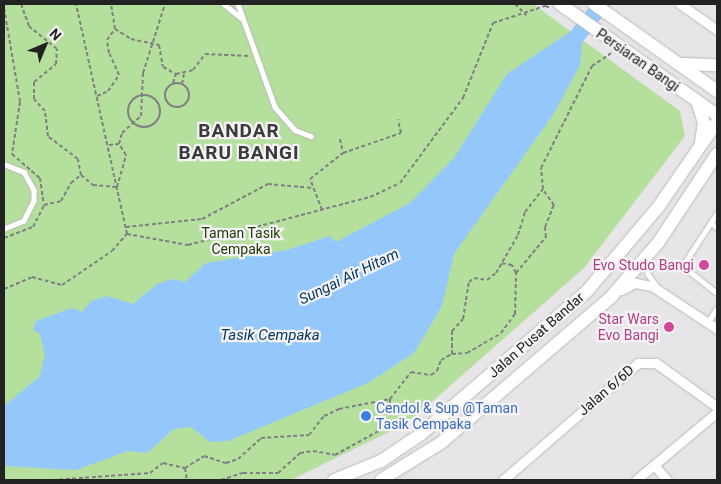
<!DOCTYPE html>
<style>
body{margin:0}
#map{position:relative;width:721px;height:484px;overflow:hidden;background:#e8e5e8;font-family:Roboto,sans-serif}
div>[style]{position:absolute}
.green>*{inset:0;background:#b5df9c}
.water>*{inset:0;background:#94c8fb}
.river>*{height:16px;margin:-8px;padding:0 8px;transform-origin:8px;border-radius:8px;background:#94c8fb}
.path>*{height:2px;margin-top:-1px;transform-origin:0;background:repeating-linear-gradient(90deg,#817f81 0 4px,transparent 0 6.5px)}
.path>.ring{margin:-1px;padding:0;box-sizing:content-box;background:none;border:2px solid #817f81;border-radius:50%}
.roads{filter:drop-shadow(0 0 1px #bdbbbd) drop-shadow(0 0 1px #bdbbbd)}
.lane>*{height:4.5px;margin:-2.25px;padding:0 2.25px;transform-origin:2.25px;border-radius:2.25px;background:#fff}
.street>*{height:9px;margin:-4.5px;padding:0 4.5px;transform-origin:4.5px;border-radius:4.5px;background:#fff}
.secondary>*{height:12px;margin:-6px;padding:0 6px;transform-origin:6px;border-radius:6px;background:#fff}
.dots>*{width:14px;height:14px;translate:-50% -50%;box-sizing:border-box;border:2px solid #f5f3f5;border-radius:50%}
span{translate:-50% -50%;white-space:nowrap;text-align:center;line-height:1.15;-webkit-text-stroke:4.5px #f5f3f5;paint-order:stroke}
.street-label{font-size:14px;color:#232223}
.park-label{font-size:14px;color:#1c3902}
.hotel-label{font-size:14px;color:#b23c85}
.right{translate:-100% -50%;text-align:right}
.shop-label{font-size:14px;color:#366cbe}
.left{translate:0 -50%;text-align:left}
.water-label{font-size:15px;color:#03355d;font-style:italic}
.district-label{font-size:19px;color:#3b393b;font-weight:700;letter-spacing:1px}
.frame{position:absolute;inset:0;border:5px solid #232223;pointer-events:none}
.north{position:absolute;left:20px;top:20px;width:50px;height:50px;-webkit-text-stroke:4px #f5f3f5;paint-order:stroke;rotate:45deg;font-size:14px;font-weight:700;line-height:20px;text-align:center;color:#232223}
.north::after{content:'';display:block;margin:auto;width:18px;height:22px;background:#232223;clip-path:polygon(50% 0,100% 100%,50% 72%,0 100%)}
</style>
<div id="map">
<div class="green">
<i style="clip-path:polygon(4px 4px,533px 4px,680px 111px,685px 136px,584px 268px,409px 422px,291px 480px,4px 480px)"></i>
</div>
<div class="water">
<i style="clip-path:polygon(570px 32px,582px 45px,580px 65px,553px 115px,454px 254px,442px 306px,414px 353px,368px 383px,228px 441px,210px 442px,191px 427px,174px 429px,147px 453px,128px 451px,76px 470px,4px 466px,4px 406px,40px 376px,45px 354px,40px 334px,33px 330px,36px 321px,72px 308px,82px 312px,91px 301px,107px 296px,133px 304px,157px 284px,173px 279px,185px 282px,206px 263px,287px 250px,330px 236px,336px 242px,410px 203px,454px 158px,507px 74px)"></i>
</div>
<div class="river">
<i style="left:564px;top:53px;width:62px;rotate:-52.2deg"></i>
</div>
<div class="path">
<i style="left:4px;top:4px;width:2px"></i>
<i style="left:515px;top:4px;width:16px;rotate:45deg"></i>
<i style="left:4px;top:8px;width:95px;rotate:80.3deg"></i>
<i style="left:20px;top:102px;width:53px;rotate:98.7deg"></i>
<i style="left:12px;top:154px;width:37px;rotate:41deg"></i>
<i style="left:40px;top:178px;width:27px;rotate:82deg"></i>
<i style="left:115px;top:29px;width:19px;rotate:32deg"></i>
<i style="left:131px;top:39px;width:29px;rotate:12deg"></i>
<i style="left:159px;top:45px;width:22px;rotate:80deg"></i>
<i style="left:163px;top:67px;width:15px;rotate:28deg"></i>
<i style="left:176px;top:74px;width:17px;rotate:-13deg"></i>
<i style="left:193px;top:70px;width:20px;rotate:-53deg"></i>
<i style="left:205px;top:54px;width:45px;rotate:2.5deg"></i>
<i class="ring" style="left:165px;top:83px;width:22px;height:22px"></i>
<i style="left:173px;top:83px;width:9px;rotate:-72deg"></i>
<i style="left:182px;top:84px;width:10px;rotate:-79deg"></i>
<i class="ring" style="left:128px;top:95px;width:30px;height:30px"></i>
<i style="left:97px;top:96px;width:12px;rotate:-24deg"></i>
<i style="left:108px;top:91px;width:19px;rotate:-55deg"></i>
<i style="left:119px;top:75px;width:24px;rotate:-114deg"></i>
<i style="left:109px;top:53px;width:13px;rotate:-99deg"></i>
<i style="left:107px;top:40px;width:14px;rotate:-54deg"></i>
<i style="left:115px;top:29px;width:25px;rotate:-99deg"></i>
<i style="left:340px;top:139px;width:14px;rotate:78deg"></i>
<i style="left:109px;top:145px;width:10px;rotate:-6deg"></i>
<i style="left:81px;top:175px;width:16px;rotate:40deg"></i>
<i style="left:93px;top:185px;width:24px;rotate:5deg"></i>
<i style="left:117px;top:187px;width:33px;rotate:-74deg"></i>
<i style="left:126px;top:155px;width:13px;rotate:-122deg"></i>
<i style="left:119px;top:144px;width:11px;rotate:-75deg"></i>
<i style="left:122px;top:133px;width:25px;rotate:-42deg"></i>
<i style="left:141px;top:116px;width:43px;rotate:-87.3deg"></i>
<i style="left:143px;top:73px;width:72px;rotate:-72.3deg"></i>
<i style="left:322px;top:210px;width:33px;rotate:-111deg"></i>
<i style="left:310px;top:179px;width:42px;rotate:-38.2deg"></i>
<i style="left:343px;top:153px;width:61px;rotate:-19deg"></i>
<i style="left:401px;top:133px;width:14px;rotate:-102deg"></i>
<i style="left:126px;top:227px;width:76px;rotate:-6deg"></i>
<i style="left:202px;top:219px;width:75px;rotate:-27.9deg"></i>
<i style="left:268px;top:184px;width:45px;rotate:5.1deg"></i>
<i style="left:127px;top:234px;width:62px;rotate:10.2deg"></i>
<i style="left:188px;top:245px;width:188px;rotate:-14.8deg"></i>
<i style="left:370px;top:197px;width:33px;rotate:-25deg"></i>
<i style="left:400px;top:183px;width:106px;rotate:-53.5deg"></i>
<i style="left:463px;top:98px;width:81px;rotate:-68.2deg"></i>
<i style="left:493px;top:23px;width:55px;rotate:-18.1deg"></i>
<i style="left:545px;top:6px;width:6px;rotate:18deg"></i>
<i style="left:4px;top:238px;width:31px;rotate:-21deg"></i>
<i style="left:33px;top:227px;width:25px;rotate:-63deg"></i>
<i style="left:44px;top:205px;width:17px;rotate:-13deg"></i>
<i style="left:61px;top:201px;width:21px;rotate:-61deg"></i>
<i style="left:71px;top:183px;width:13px;rotate:-39deg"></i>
<i style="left:81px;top:175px;width:16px;rotate:-101deg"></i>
<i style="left:78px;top:159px;width:38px;rotate:-143deg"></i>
<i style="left:48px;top:136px;width:25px;rotate:-97deg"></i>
<i style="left:45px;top:111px;width:16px;rotate:-133deg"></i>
<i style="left:34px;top:99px;width:17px;rotate:-90deg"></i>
<i style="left:34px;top:82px;width:28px;rotate:-39deg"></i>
<i style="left:56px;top:64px;width:15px;rotate:-86deg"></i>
<i style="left:57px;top:49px;width:36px;rotate:-141deg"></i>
<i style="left:29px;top:26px;width:23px;rotate:-110deg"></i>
<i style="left:516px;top:273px;width:47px;rotate:-50.2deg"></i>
<i style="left:546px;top:237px;width:10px;rotate:-96deg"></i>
<i style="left:545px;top:227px;width:24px;rotate:-68deg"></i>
<i style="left:554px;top:205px;width:19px;rotate:-126deg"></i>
<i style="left:4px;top:289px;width:30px;rotate:-23deg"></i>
<i style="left:32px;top:277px;width:31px;rotate:15deg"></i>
<i style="left:62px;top:285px;width:60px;rotate:-34.2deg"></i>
<i style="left:112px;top:251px;width:23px;rotate:-49deg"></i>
<i style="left:127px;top:234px;width:236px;rotate:-102.5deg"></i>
<i style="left:452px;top:354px;width:15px;rotate:-4deg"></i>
<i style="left:467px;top:353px;width:39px;rotate:-30deg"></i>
<i style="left:501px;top:333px;width:24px;rotate:-54deg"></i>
<i style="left:515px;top:314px;width:41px;rotate:-88.6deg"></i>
<i style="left:516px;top:273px;width:9px;rotate:-117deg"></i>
<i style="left:512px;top:265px;width:12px;rotate:-171deg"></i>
<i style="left:185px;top:468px;width:12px;rotate:81deg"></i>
<i style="left:53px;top:480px;width:97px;rotate:-4.1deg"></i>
<i style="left:150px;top:473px;width:16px;rotate:-38deg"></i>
<i style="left:163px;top:463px;width:23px;rotate:13deg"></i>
<i style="left:185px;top:468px;width:22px;rotate:-32deg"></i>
<i style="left:204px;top:456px;width:23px;rotate:18deg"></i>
<i style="left:226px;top:463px;width:13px;rotate:-18deg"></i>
<i style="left:238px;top:459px;width:31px;rotate:-42deg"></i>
<i style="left:261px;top:438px;width:48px;rotate:-3.6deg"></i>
<i style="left:309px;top:435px;width:24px;rotate:-52deg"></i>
<i style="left:324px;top:416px;width:17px;rotate:-25deg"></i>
<i style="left:339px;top:409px;width:52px;rotate:-11.1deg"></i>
<i style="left:390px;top:399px;width:34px;rotate:-52deg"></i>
<i style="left:411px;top:372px;width:20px;rotate:9deg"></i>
<i style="left:431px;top:375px;width:7px;rotate:-34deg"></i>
<i style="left:437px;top:371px;width:12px;rotate:-70deg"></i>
<i style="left:441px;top:360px;width:13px;rotate:-29deg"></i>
<i style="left:452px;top:354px;width:23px;rotate:-90deg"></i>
<i style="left:452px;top:331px;width:16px;rotate:-47deg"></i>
<i style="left:463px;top:319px;width:37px;rotate:-81deg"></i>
<i style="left:469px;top:282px;width:6px;rotate:-39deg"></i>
<i style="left:474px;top:278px;width:13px;rotate:9deg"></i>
<i style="left:487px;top:280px;width:11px;rotate:-38deg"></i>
<i style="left:496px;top:273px;width:44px;rotate:-59.9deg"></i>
<i style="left:518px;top:235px;width:24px;rotate:-73deg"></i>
<i style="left:525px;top:212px;width:29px;rotate:-52deg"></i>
<i style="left:543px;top:189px;width:21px;rotate:-95deg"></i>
<i style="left:541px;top:168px;width:114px;rotate:-63.4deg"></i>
<i style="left:592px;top:66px;width:23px;rotate:-34deg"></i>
<i style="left:221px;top:480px;width:23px;rotate:-18deg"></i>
<i style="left:243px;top:473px;width:35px"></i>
<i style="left:278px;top:473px;width:30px;rotate:-42deg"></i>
<i style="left:300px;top:453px;width:13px;rotate:-9deg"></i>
<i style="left:313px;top:451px;width:22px;rotate:10deg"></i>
<i style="left:335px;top:455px;width:56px;rotate:-28.9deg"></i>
<i style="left:384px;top:428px;width:30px;rotate:-78deg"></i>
</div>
<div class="roads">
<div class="lane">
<i style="left:224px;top:4px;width:22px;rotate:39deg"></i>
<i style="left:238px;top:4px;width:109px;rotate:70.2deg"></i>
<i style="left:275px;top:107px;width:30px;rotate:49deg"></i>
<i style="left:295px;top:130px;width:17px;rotate:21deg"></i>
<i style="left:4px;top:164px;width:22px;rotate:22deg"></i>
<i style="left:24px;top:172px;width:21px;rotate:61deg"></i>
<i style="left:34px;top:190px;width:11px;rotate:90deg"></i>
<i style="left:34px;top:201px;width:22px;rotate:117deg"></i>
<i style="left:24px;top:221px;width:22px;rotate:158deg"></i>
<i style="left:717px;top:214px;width:62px;rotate:123.2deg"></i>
<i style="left:683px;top:266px;width:43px;rotate:38.5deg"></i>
<i style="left:711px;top:223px;width:7px;rotate:34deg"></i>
<i style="left:649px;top:259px;width:15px;rotate:94deg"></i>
<i style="left:648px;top:274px;width:14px;rotate:54deg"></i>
<i style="left:708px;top:322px;width:17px;rotate:-57deg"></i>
</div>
<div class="street">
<i style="left:680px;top:4px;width:45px;rotate:35.1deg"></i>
<i style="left:621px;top:290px;width:16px;rotate:-27deg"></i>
<i style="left:635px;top:283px;width:17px;rotate:10deg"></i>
<i style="left:652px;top:286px;width:78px;rotate:33.5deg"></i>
<i style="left:654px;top:465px;width:20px;rotate:49deg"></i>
<i style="left:503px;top:480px;width:179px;rotate:-40.9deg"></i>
<i style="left:638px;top:363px;width:18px"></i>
<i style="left:656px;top:363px;width:75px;rotate:35.8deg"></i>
<i style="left:636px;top:480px;width:106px;rotate:-40deg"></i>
</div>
<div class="secondary">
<i style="left:560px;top:4px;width:192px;rotate:35.3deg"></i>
<i style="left:594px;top:4px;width:151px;rotate:35.3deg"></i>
<i style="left:682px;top:64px;width:35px;rotate:2deg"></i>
<i style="left:697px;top:101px;width:23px;rotate:72deg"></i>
<i style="left:704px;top:123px;width:19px;rotate:99deg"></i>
<i style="left:334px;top:480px;width:51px;rotate:-22deg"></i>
<i style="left:381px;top:461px;width:48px;rotate:-34deg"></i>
<i style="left:421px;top:434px;width:219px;rotate:-40.7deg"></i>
<i style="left:587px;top:291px;width:111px;rotate:-49.7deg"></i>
<i style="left:659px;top:206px;width:102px;rotate:-55.4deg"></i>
<i style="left:381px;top:480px;width:72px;rotate:-31.9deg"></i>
<i style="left:442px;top:442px;width:223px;rotate:-40.6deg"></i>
<i style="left:611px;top:297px;width:72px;rotate:-49deg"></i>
<i style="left:658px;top:243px;width:107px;rotate:-56.5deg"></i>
</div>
</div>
<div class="dots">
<i style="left:704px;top:265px;background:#d1479c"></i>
<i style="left:669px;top:327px;background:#d1479c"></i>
<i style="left:366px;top:416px;background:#3f7fe0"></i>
</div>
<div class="street-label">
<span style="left:638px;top:60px;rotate:35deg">Persiaran Bangi</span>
<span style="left:536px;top:335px;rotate:-41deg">Jalan Pusat Bandar</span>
<span style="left:606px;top:390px;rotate:-41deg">Jalan 6/6D</span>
</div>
<div class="park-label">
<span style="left:241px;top:241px">Taman Tasik<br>Cempaka</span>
</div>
<div class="hotel-label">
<span class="right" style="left:694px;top:265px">Evo Studo Bangi</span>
<span class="right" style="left:659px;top:327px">Star Wars<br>Evo Bangi</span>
</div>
<div class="shop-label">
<span class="left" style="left:376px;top:416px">Cendol &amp; Sup @Taman<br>Tasik Cempaka</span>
</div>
<div class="water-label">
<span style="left:349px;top:277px;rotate:-26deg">Sungai Air Hitam</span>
<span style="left:270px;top:336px">Tasik Cempaka</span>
</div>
<div class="district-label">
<span style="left:239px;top:142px">BANDAR<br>BARU BANGI</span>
</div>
<div class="frame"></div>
<div class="north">N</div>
</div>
